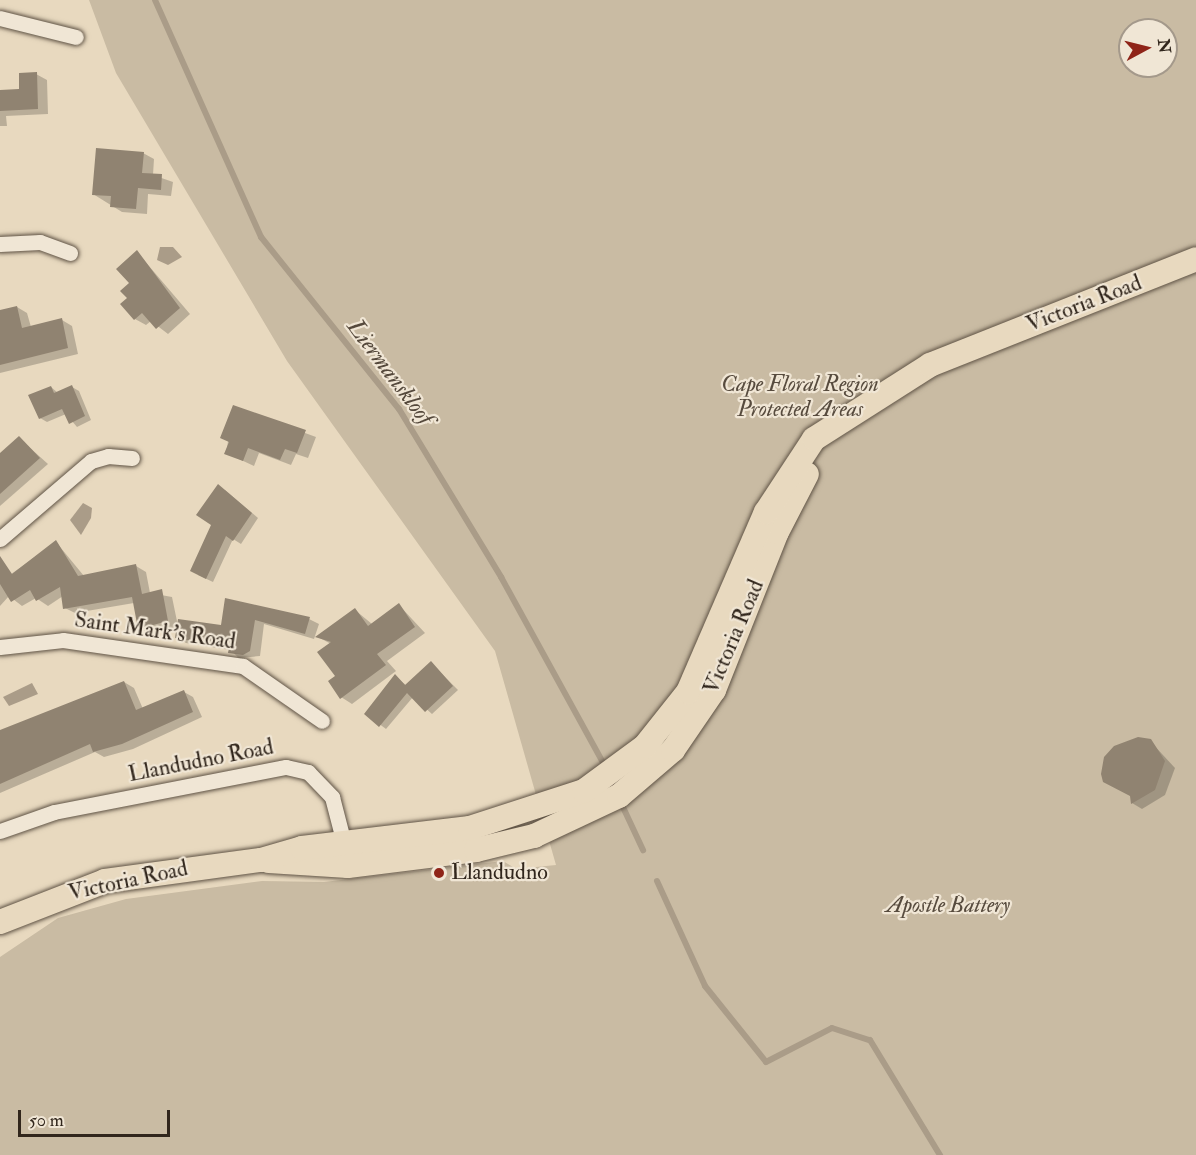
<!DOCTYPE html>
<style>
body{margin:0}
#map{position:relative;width:1196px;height:1155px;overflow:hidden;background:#e8d9bf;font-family:"IM FELL Double Pica",serif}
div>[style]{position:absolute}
.green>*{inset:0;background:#c9bba3}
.water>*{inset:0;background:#aa9c88}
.shadow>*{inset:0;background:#0003}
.stream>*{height:6px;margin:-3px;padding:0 3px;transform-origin:3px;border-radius:3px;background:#aa9c88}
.building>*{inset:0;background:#908371}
.roads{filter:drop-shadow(0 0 2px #5f5345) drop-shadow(0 0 2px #5f5345)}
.street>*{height:15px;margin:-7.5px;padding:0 7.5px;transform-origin:7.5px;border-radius:7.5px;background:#f0e6d5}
.primary>*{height:24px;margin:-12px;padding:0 12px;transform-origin:12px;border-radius:12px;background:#e8d9bf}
.dots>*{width:16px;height:16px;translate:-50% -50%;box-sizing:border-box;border:3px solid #f0e6d5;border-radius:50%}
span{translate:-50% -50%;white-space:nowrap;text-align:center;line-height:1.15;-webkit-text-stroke:4.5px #f0e6d5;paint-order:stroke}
.street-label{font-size:22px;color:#31261c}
.park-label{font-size:22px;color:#574b3e;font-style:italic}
.poi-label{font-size:22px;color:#31261c}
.left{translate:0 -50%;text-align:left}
.water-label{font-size:24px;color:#55493c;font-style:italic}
.north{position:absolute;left:1118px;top:18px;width:60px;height:60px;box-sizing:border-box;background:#f0e6d5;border:2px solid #a4998b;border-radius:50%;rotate:83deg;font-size:16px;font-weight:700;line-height:24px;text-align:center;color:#31261c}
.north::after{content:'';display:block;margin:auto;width:21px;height:27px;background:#8f2418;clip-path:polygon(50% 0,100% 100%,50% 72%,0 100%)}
.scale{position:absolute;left:18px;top:1110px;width:152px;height:27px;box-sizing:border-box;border:3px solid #31261c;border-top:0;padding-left:8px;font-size:18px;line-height:21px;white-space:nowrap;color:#31261c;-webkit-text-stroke:4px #f0e6d5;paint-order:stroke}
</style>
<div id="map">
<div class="green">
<i style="clip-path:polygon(evenodd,89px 0,1196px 0,1196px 1155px,0 1155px,0 957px,58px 918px,126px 899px,262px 881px,324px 882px,503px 861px,516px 869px,556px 865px,495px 651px,287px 361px,116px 73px,89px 0,1130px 30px,1166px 30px,1166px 66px,1130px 66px,1130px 30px)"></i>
</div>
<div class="water">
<i style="clip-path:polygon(160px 247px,173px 247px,182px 257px,168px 265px,157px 260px)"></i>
<i style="clip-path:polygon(83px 503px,92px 508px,91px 518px,81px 535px,70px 520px)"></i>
<i style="clip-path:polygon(32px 683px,38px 694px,9px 706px,3px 697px)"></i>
</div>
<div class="shadow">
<i style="clip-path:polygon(36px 74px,47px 80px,48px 114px,6px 116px,7px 126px,0 126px,0 91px,21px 90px)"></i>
<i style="clip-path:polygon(143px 153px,154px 159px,153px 175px,173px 182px,171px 196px,148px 194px,147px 214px,122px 212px,93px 194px)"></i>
<i style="clip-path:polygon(137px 252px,190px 314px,168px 334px,151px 321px,146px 325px,135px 319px,122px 304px,129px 298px)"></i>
<i style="clip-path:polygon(17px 307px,27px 313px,31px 327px,62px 320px,72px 326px,78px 354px,0 373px,0 311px)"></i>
<i style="clip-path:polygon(51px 387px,58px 393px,72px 387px,79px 391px,91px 420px,77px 427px,66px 414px,47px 422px,40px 418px)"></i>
<i style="clip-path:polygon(234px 407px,316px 437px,308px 458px,296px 454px,291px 465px,259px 453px,254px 466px,226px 453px)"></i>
<i style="clip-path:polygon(19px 438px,48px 464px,0 506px,0 455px)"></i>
<i style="clip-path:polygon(225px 490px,258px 518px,241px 544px,233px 539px,213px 582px,198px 575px)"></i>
<i style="clip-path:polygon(56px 542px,84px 576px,136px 566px,146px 572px,150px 593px,172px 597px,178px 626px,222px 627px,226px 600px,309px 619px,319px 624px,314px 639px,264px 624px,260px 656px,239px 658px,230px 650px,186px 643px,177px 637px,178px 627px,149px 634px,139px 628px,134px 603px,75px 613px,65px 608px,63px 596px,48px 606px,36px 598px,22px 606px,9px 596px,0 606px,0 582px)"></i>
<i style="clip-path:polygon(399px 605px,425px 633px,387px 661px,396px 671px,352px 704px,341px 697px,331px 644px,318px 637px,355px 610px,372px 624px)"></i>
<i style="clip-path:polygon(431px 663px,458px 690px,432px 714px,413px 697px,386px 729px,366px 714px,395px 676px,407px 686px)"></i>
<i style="clip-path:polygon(124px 682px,134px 688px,143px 709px,184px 692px,193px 697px,202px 717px,133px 749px,104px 757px,95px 752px,0 793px,0 732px)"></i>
<i style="clip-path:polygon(1150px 741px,1175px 768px,1165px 795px,1142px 809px,1132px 803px)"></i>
</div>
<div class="stream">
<i style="left:155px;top:0;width:260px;rotate:65.9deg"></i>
<i style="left:261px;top:237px;width:221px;rotate:51.3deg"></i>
<i style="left:399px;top:409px;width:197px;rotate:58.7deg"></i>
<i style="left:501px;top:577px;width:213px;rotate:61.2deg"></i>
<i style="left:622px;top:805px;width:50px;rotate:65deg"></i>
<i style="left:657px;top:881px;width:115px;rotate:65.4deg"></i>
<i style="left:705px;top:986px;width:97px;rotate:51.2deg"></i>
<i style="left:766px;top:1062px;width:74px;rotate:-27.3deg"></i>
<i style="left:832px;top:1028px;width:40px;rotate:18deg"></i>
<i style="left:870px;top:1040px;width:135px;rotate:58.7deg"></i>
</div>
<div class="building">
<i style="clip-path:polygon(37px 72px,38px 109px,0 111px,0 90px,19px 89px,19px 73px)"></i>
<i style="clip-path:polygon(96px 148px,144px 152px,142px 173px,162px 174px,161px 190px,138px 188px,136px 209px,110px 207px,111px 196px,92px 195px)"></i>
<i style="clip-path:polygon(137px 250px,180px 308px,156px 329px,142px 313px,134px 320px,120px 304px,127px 298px,120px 291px,129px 283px,116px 269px)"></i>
<i style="clip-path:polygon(17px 306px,22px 328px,62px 318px,68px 348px,0 365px,0 310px)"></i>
<i style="clip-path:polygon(72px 385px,85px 416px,69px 424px,62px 409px,39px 419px,28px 395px,51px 386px,54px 393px)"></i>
<i style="clip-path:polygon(233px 405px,306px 430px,297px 453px,285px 449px,280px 460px,248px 448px,243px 461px,224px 454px,229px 442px,220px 438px)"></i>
<i style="clip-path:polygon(19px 436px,40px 458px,0 494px,0 453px)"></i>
<i style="clip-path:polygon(218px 484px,252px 513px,233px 541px,226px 536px,206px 579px,190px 571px,211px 525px,196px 515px)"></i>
<i style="clip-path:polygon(56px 540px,78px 576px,136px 564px,142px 594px,162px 589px,168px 621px,138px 629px,132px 597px,63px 609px,60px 587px,36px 601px,30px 590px,11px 602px,0 584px,0 556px,12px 574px)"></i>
<i style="clip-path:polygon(225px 598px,310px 617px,305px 634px,255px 620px,250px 651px,243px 655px,228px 653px,229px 647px,175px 638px,178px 619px,221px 625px)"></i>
<i style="clip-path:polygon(399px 603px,415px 627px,377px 654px,386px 665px,340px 699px,328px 681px,335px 676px,317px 652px,331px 642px,315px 637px,355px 608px,368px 626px)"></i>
<i style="clip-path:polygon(431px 661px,453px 686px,425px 712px,407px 693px,379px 727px,364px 714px,395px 674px,405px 685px)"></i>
<i style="clip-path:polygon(124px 681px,136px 710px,184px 690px,193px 712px,122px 744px,93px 752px,90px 744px,0 784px,0 730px)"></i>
<i style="clip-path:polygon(1138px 737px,1151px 739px,1165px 761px,1155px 790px,1131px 804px,1130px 796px,1103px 782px,1101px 774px,1104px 757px,1114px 746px)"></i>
</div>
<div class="roads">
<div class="street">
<i style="left:0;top:18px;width:78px;rotate:14deg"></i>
<i style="left:0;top:244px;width:40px;rotate:-2.9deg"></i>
<i style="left:40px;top:242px;width:32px;rotate:20deg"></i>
<i style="left:0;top:539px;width:120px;rotate:-40.6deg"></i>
<i style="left:91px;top:461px;width:18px;rotate:-16deg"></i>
<i style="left:108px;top:456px;width:24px;rotate:5deg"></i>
<i style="left:0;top:647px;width:63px;rotate:-6.3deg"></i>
<i style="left:63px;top:640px;width:182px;rotate:8.2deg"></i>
<i style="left:243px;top:666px;width:96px;rotate:34.8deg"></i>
<i style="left:0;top:831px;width:57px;rotate:-19.4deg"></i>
<i style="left:54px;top:812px;width:236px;rotate:-11deg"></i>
<i style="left:286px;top:767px;width:23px;rotate:13deg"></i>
<i style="left:308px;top:772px;width:35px;rotate:46deg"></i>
<i style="left:332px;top:797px;width:56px;rotate:75.5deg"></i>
</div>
<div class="primary">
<i style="left:269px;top:861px;width:79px;rotate:3.6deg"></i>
<i style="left:348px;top:866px;width:129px;rotate:-7.1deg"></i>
<i style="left:476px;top:850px;width:60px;rotate:-13.6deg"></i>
<i style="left:534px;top:836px;width:94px;rotate:-25.2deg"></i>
<i style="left:619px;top:796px;width:71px;rotate:-40.4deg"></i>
<i style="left:673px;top:750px;width:73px;rotate:-55.7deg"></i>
<i style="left:714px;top:690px;width:170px;rotate:-68.3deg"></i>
<i style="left:777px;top:532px;width:65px;rotate:-62.7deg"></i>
<i style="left:0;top:922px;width:113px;rotate:-21.3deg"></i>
<i style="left:105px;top:881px;width:157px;rotate:-7.7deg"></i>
<i style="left:261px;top:860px;width:43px;rotate:-16.3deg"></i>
<i style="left:302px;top:848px;width:169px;rotate:-6.8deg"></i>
<i style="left:470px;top:828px;width:120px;rotate:-18deg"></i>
<i style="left:584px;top:791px;width:76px;rotate:-36.4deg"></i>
<i style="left:645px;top:746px;width:69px;rotate:-51.5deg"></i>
<i style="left:688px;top:692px;width:196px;rotate:-66.6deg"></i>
<i style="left:766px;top:512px;width:87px;rotate:-56.7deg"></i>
<i style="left:814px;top:439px;width:138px;rotate:-32.5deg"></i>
<i style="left:930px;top:365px;width:286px;rotate:-21.7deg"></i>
</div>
</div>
<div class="dots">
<i style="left:439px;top:873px;background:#8f2418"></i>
</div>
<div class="street-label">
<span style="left:1084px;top:304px;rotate:-21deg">Victoria Road</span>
<span style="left:155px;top:631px;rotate:8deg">Saint Mark's Road</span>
<span style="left:734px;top:637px;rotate:-67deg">Victoria Road</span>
<span style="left:201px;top:761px;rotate:-11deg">Llandudno Road</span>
<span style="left:128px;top:881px;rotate:-12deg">Victoria Road</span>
</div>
<div class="park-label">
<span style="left:800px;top:397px">Cape Floral Region<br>Protected Areas</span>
<span style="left:948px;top:906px">Apostle Battery</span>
</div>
<div class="poi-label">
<span class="left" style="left:451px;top:873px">Llandudno</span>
</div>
<div class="water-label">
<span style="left:390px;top:372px;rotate:53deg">Liermanskloof</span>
</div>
<div class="north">N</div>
<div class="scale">50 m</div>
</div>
